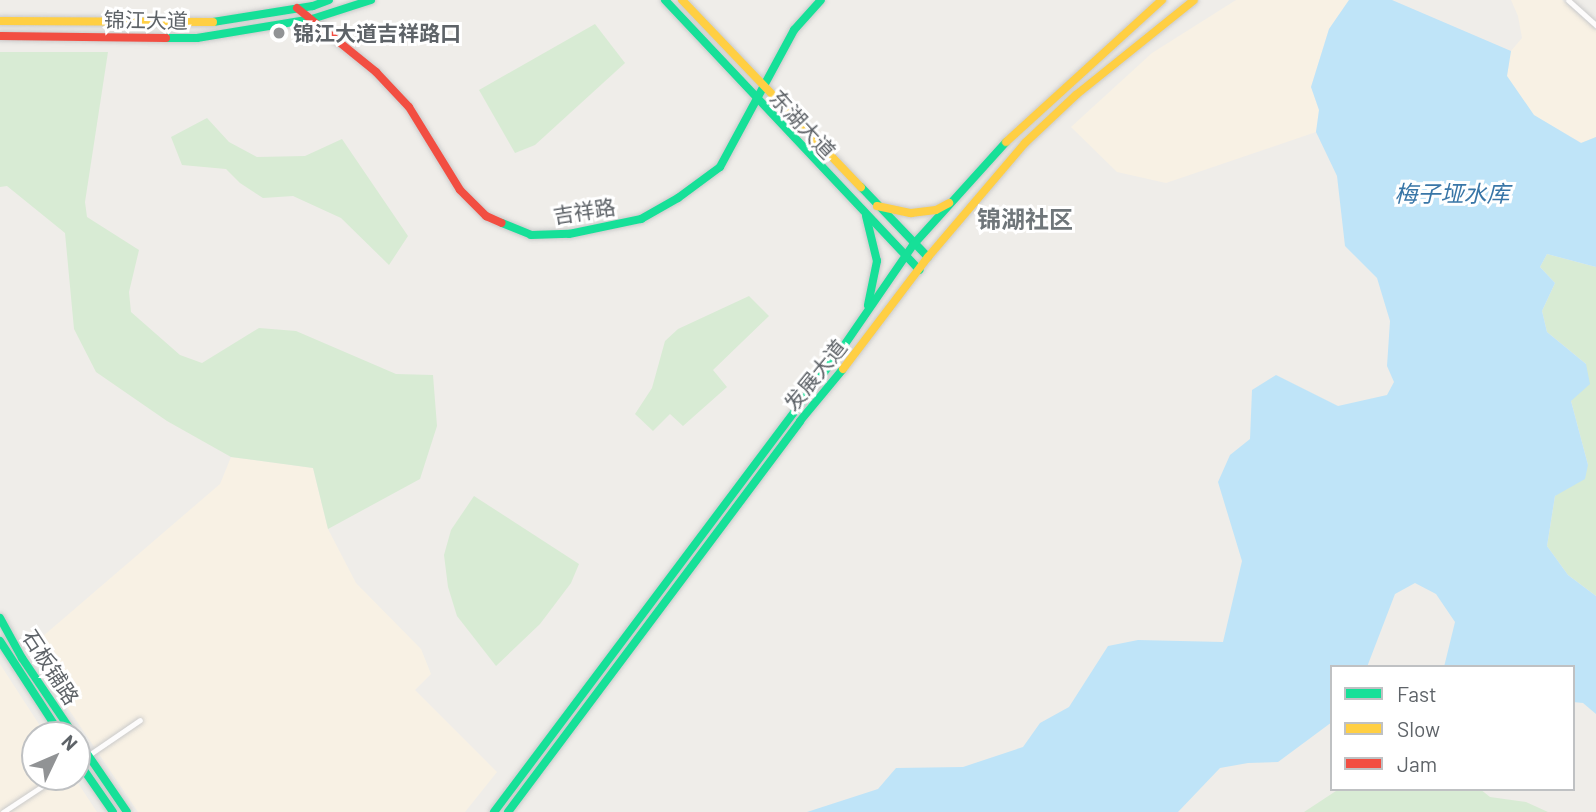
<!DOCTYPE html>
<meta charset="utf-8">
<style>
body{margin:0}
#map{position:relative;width:1596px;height:812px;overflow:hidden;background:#efede9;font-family:Barlow,"Noto Sans SC",sans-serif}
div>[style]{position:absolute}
.commercial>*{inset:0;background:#f8f1e4}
.green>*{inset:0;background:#d8ebd4}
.water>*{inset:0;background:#bfe4f8}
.roads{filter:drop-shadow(0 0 2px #cacaca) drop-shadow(0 0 2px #cacaca)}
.street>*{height:5px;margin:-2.5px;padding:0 2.5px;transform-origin:2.5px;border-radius:2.5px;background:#fdfcfc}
.fast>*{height:8px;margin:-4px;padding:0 4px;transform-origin:4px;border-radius:4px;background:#16e098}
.slow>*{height:8px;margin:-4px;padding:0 4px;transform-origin:4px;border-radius:4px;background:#ffcf43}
.jam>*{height:8px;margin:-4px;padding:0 4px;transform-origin:4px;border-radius:4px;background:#f24e42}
.dots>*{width:19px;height:19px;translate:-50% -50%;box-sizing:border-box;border:4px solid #fff;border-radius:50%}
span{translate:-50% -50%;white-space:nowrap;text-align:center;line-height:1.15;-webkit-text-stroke:6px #fff;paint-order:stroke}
.street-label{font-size:21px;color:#5e6368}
.poi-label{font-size:21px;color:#5e6368;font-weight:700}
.left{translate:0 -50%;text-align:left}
.water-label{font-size:23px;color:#3976a7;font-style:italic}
.quarter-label{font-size:24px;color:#6f767a;font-weight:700}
.legend{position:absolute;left:1330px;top:665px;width:245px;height:126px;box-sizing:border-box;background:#fff;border:2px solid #bfc1c3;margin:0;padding:9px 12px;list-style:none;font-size:21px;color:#5e6368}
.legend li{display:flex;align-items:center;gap:14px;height:35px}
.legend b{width:35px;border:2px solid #bfc1c3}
.north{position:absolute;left:21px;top:721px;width:70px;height:70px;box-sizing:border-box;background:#fff;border:2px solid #bfc1c3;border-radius:50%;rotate:46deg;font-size:19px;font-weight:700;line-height:28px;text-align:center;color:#5e6368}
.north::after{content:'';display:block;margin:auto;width:24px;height:32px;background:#919395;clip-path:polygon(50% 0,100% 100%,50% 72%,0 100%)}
</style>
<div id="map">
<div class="commercial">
<i style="clip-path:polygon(1236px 0,1349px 0,1329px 29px,1311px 87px,1319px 110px,1316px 132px,1166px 183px,1117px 172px,1071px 127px,1152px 53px)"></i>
<i style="clip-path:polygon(1511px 0,1562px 0,1596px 30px,1596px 137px,1582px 143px,1533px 115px,1507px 76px,1511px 51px,1522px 38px,1518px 16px)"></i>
<i style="clip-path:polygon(231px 457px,313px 468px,328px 529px,356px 583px,421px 649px,431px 674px,415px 690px,497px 772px,465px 812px,138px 812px,28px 649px,220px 484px)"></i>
<i style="clip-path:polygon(0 664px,46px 735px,35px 735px,35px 777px,74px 777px,97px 812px,0 812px)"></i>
</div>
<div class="green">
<i style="clip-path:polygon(595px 24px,625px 63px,535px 145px,515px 153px,479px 90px)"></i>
<i style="clip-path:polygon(0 52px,108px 52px,85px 202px,87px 217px,139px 250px,129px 292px,131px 312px,180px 355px,202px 363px,259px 328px,296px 331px,396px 374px,433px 375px,437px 426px,420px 479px,328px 529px,313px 468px,231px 457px,167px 421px,96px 372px,74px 329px,65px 233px,7px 186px,0 187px)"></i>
<i style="clip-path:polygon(207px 118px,229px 142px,257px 157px,305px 156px,342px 139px,408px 236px,389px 265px,341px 218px,293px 196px,263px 198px,240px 183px,226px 169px,182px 165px,171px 137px)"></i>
<i style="clip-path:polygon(1547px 254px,1596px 267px,1596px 596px,1568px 575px,1547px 546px,1555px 496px,1588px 465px,1571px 401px,1586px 364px,1547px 332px,1542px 311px,1555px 283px,1540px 267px)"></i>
<i style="clip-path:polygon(749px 296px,769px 316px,713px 370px,727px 387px,683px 426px,670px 414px,653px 431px,635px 414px,652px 388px,665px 341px,678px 329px)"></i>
<i style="clip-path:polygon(474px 496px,579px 564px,571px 583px,540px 624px,496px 666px,457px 616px,448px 587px,444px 555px,451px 530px)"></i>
<i style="clip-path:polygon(1339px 789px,1480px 789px,1490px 797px,1526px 802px,1548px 812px,1304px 812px)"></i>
</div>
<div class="water">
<i style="clip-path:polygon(1349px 0,1392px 0,1511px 51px,1507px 76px,1534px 115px,1581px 143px,1596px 137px,1596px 267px,1547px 254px,1540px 267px,1555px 283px,1542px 311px,1547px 332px,1586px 364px,1590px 384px,1571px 401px,1588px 465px,1585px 479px,1555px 496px,1547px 546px,1568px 575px,1596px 596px,1596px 714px,1583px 703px,1573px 702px,1573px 667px,1444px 667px,1455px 622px,1436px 594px,1415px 583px,1395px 594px,1367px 667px,1332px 667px,1332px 722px,1278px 762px,1248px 763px,1220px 768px,1178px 812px,807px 812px,878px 789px,896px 768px,963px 767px,1023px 747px,1040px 723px,1069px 707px,1108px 646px,1138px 640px,1223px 642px,1242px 561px,1218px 482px,1230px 455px,1250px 439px,1252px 390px,1276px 375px,1338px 406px,1387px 395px,1394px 382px,1387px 366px,1390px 321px,1377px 278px,1345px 246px,1337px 176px,1316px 132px,1319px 110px,1311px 87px,1329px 29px)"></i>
</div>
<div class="roads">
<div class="street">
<i style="left:1568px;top:0;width:38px;rotate:42deg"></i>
<i style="left:77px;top:763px;width:76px;rotate:-34.3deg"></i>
<i style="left:3px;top:812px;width:64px;rotate:-33.4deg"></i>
</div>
<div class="fast">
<i style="left:665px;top:0;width:371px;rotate:46.7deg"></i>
<i style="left:213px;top:22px;width:101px;rotate:-9.1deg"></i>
<i style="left:313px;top:6px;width:17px;rotate:-21deg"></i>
<i style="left:166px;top:38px;width:31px"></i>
<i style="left:197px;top:38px;width:117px;rotate:-9.4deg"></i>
<i style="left:312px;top:19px;width:62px;rotate:-17.9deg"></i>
<i style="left:861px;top:187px;width:97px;rotate:46.3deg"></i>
<i style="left:866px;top:216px;width:46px;rotate:76.3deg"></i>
<i style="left:877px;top:261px;width:45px;rotate:101.6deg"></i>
<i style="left:502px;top:223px;width:31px;rotate:22deg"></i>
<i style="left:531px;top:235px;width:38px;rotate:-2deg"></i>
<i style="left:569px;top:234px;width:74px;rotate:-11.8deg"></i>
<i style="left:641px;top:219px;width:43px;rotate:-29.6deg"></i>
<i style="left:678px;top:198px;width:52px;rotate:-36.4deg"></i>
<i style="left:720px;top:167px;width:156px;rotate:-61.6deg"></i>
<i style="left:794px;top:30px;width:40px;rotate:-48deg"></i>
<i style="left:0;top:618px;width:46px;rotate:61.2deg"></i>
<i style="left:22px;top:658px;width:93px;rotate:56deg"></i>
<i style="left:0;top:641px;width:112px;rotate:57deg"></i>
<i style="left:77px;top:739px;width:88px;rotate:55.6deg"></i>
<i style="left:77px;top:760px;width:63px;rotate:55.3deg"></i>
<i style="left:494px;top:812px;width:581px;rotate:-53.11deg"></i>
<i style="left:843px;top:347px;width:124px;rotate:-55.5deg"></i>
<i style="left:913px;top:245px;width:139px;rotate:-47.9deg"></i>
<i style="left:508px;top:812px;width:488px;rotate:-53.2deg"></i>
<i style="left:800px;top:421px;width:67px;rotate:-50.4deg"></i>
</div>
<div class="slow">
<i style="left:682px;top:0;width:259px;rotate:46.3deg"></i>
<i style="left:0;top:21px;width:213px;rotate:0.3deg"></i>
<i style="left:1006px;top:142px;width:211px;rotate:-42.3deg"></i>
<i style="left:877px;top:206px;width:35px;rotate:12deg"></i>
<i style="left:911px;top:213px;width:25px;rotate:-7deg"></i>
<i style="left:936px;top:210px;width:15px;rotate:-28deg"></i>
<i style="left:843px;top:369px;width:141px;rotate:-52.8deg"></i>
<i style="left:928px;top:257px;width:150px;rotate:-49.6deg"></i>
<i style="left:1025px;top:143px;width:70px;rotate:-43.3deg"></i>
<i style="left:1076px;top:95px;width:151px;rotate:-38.8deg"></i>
</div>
<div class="jam">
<i style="left:297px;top:8px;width:102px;rotate:39deg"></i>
<i style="left:376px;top:72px;width:48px;rotate:46.7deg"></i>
<i style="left:409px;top:107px;width:97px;rotate:58.4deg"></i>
<i style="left:460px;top:190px;width:37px;rotate:45deg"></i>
<i style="left:486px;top:216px;width:17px;rotate:24deg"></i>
<i style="left:0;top:36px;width:166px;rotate:0.7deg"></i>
</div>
</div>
<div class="dots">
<i style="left:279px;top:33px;background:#919395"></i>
</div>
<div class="street-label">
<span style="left:146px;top:20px;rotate:1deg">锦江大道</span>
<span style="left:803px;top:124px;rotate:47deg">东湖大道</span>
<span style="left:584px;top:211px;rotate:-9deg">吉祥路</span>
<span style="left:815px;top:375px;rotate:-51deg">发展大道</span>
<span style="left:51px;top:667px;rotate:57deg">石板铺路</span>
</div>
<div class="poi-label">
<span class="left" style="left:293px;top:33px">锦江大道吉祥路口</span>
</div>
<div class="water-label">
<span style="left:1452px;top:193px">梅子垭水库</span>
</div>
<div class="quarter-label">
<span style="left:1025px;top:219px">锦湖社区</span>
</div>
<ul class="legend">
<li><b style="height:9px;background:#16e098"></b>Fast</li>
<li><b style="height:9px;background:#ffcf43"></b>Slow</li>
<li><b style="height:9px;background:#f24e42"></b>Jam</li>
</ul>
<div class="north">N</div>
</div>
